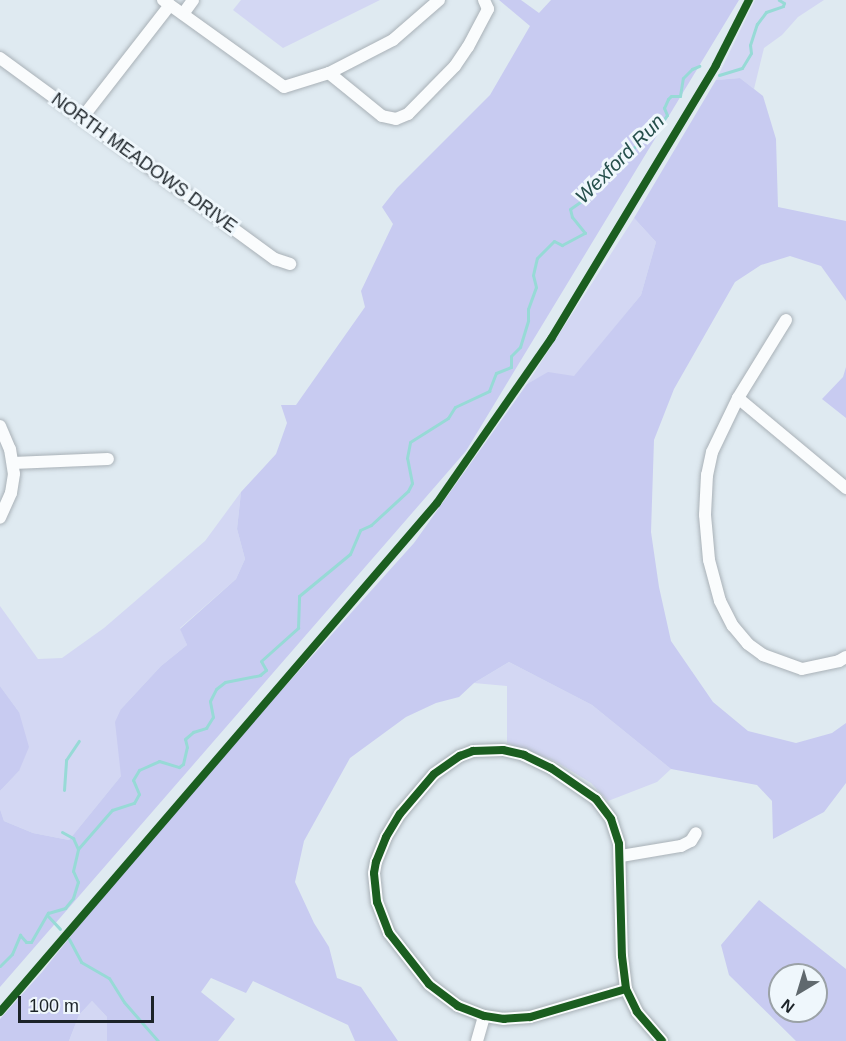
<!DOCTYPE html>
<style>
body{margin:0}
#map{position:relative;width:846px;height:1041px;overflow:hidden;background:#dfeaf1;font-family:Helvetica,sans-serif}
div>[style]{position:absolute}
.green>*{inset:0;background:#d3d7f3}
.forest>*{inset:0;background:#c8cbf1}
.stream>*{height:3px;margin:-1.5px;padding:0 1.5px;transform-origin:1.5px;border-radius:1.5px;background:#97dad6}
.roads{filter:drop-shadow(0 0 2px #a9b1b7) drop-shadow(0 0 2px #a9b1b7)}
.minor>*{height:12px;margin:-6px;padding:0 6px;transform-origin:6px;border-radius:6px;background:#fafcfd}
.cycleway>*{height:8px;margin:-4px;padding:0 4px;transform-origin:4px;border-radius:4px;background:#1b5e20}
span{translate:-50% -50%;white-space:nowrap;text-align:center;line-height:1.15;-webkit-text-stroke:6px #eff7fc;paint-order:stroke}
.street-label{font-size:18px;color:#1c2328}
.water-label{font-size:20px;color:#254f4b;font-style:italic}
.north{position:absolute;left:768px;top:963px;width:60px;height:60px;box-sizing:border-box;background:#eff7fc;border:2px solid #9ba2a7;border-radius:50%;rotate:218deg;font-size:16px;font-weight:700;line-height:24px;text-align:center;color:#1c2328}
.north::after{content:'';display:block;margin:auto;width:21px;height:27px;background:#60696e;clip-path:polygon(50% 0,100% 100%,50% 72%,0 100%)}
.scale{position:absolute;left:18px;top:996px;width:136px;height:27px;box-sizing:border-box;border:3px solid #1c2328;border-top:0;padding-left:8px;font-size:18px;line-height:21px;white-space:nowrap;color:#1c2328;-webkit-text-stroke:4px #eff7fc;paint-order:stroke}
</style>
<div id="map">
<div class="green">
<i style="clip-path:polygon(241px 0,380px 0,283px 48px,233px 10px)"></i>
<i style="clip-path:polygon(755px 0,824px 0,798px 17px,782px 35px,764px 48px,754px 89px,740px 78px,716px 80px)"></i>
<i style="clip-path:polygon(634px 218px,656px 242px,641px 295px,574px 377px,548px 373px,527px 384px)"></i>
<i style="clip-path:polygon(241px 492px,237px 529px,245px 559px,236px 579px,180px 628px,187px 645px,161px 666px,121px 709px,121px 776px,69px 840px,33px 833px,4px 821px,0 809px,0 791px,19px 771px,19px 712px,0 686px,0 606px,38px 659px,62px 658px,104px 628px,205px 541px)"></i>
<i style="clip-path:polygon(509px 662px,592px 705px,671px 769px,657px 782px,608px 801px,591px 783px,555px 761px,507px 743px,507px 686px,474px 683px)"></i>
<i style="clip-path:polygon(92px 1001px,107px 1017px,107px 1041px,69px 1041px,79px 1015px)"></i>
</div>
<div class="forest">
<i style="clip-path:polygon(499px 0,521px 0,539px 13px,551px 0,739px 0,466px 451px,0 987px,0 809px,4px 821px,33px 833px,69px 840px,121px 776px,115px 722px,121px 709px,161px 666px,187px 645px,180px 629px,236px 579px,245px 559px,237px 529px,241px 492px,276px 454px,287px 423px,281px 405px,296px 405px,365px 307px,361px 291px,393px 224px,382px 207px,397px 188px,490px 95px,530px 26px)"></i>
<i style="clip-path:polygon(740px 78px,763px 96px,776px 139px,778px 207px,846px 221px,846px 301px,821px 266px,790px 256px,761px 265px,735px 282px,674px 389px,654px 440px,651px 532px,659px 587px,671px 641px,713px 702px,748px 731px,796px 743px,832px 733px,846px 723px,846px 783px,824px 812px,773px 839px,772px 801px,757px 785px,671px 769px,592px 705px,509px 662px,474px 683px,459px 697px,436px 703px,406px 717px,350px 758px,304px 841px,295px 882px,314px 923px,329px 947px,337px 978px,361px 987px,398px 1041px,355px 1041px,348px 1025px,253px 981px,246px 993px,211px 978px,201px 992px,235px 1019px,218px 1041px,107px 1041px,107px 1017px,92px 1001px,79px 1015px,69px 1041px,0 1041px,0 1019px,42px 972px,161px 824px,414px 543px,527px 384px,548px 372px,574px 376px,641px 295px,656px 242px,634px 218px,716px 80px)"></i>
<i style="clip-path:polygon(846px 367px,846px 418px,822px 399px,843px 377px)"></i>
<i style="clip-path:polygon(0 686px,19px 712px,29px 747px,19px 771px,0 791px)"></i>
<i style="clip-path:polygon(evenodd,759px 900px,846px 969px,846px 1041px,796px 1041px,729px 975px,721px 945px,759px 900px,780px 975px,816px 975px,816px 1011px,780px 1011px,780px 975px)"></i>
</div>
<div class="stream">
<i style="left:719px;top:75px;width:24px;rotate:-17deg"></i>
<i style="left:742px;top:68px;width:17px;rotate:-59deg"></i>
<i style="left:751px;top:53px;width:8px;rotate:-97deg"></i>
<i style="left:750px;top:45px;width:22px;rotate:-72deg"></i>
<i style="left:757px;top:24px;width:15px;rotate:-53deg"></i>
<i style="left:766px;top:12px;width:18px;rotate:-19deg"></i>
<i style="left:783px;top:6px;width:3px;rotate:-72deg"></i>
<i style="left:784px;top:3px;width:6px;rotate:-149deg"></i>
<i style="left:64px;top:790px;width:30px;rotate:-86deg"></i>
<i style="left:66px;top:760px;width:23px;rotate:-56deg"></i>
<i style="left:62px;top:832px;width:13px;rotate:29deg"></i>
<i style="left:73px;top:838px;width:12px;rotate:66deg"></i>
<i style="left:47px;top:915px;width:19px;rotate:47deg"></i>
<i style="left:69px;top:939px;width:26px;rotate:62deg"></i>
<i style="left:81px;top:962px;width:32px;rotate:30deg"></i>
<i style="left:109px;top:978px;width:28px;rotate:58deg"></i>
<i style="left:124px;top:1002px;width:52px;rotate:48.9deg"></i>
<i style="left:0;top:966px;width:17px;rotate:-45deg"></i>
<i style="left:12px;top:954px;width:21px;rotate:-67deg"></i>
<i style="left:20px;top:935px;width:9px;rotate:49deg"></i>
<i style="left:26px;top:942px;width:5px"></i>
<i style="left:31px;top:942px;width:34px;rotate:-60deg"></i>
<i style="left:48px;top:913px;width:18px;rotate:-16deg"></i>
<i style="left:65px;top:908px;width:13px;rotate:-51deg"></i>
<i style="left:73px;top:898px;width:17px;rotate:-73deg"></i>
<i style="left:78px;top:882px;width:12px;rotate:-114deg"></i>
<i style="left:73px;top:871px;width:23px;rotate:-77deg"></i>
<i style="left:78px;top:849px;width:52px;rotate:-48.9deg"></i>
<i style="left:112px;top:810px;width:23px;rotate:-18deg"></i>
<i style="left:134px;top:803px;width:10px;rotate:-61deg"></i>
<i style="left:139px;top:794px;width:15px;rotate:-113deg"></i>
<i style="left:133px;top:780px;width:12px;rotate:-59deg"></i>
<i style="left:139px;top:770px;width:22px;rotate:-24deg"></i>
<i style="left:159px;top:761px;width:21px;rotate:17deg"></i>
<i style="left:179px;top:767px;width:5px;rotate:-37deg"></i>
<i style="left:183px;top:764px;width:17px;rotate:-77deg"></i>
<i style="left:187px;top:747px;width:8px;rotate:-104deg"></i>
<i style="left:185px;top:739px;width:11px;rotate:-41deg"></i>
<i style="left:193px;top:732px;width:14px;rotate:-17deg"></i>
<i style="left:206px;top:728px;width:13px;rotate:-58deg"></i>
<i style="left:213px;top:717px;width:16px;rotate:-101deg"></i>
<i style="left:210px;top:701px;width:13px;rotate:-63deg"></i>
<i style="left:216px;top:689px;width:11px;rotate:-38deg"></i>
<i style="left:225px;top:682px;width:36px;rotate:-11deg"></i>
<i style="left:260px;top:675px;width:8px;rotate:-40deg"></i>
<i style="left:266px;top:670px;width:10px;rotate:-119deg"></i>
<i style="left:261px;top:661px;width:50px;rotate:-41.7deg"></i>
<i style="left:298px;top:628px;width:32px;rotate:-88deg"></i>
<i style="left:299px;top:596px;width:66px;rotate:-39.5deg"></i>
<i style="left:350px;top:554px;width:26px;rotate:-67deg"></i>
<i style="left:360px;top:530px;width:12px;rotate:-24deg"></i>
<i style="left:371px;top:525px;width:50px;rotate:-42.6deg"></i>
<i style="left:408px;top:491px;width:9px;rotate:-63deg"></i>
<i style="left:412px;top:483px;width:25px;rotate:-101deg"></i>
<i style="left:407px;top:458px;width:16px;rotate:-79deg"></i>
<i style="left:410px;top:442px;width:45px;rotate:-32.3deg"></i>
<i style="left:448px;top:418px;width:13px;rotate:-58deg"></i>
<i style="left:455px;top:407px;width:38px;rotate:-25deg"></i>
<i style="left:489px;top:391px;width:19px;rotate:-69deg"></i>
<i style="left:496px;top:373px;width:16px;rotate:-22deg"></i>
<i style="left:511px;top:367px;width:11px;rotate:-90deg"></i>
<i style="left:511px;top:356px;width:13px;rotate:-45deg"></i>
<i style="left:520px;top:347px;width:28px;rotate:-73deg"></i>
<i style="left:528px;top:320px;width:11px;rotate:-90deg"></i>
<i style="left:528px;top:309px;width:23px;rotate:-70deg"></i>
<i style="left:536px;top:287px;width:12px;rotate:-104deg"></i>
<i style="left:533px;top:275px;width:17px;rotate:-77deg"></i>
<i style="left:537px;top:258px;width:24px;rotate:-45deg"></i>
<i style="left:554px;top:241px;width:9px;rotate:27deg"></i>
<i style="left:562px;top:245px;width:26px;rotate:-28deg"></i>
<i style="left:585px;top:233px;width:21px;rotate:-129deg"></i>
<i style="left:572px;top:217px;width:8px;rotate:-104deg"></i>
<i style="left:570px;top:209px;width:21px;rotate:-35deg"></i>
<i style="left:587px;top:197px;width:28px;rotate:-52deg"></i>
<i style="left:604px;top:175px;width:11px;rotate:-27deg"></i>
<i style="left:614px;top:170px;width:26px;rotate:-50deg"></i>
<i style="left:631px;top:150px;width:38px;rotate:-41deg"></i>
<i style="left:660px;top:125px;width:12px;rotate:-55deg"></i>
<i style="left:667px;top:115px;width:8px;rotate:-113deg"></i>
<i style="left:664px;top:108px;width:10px;rotate:-66deg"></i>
<i style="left:668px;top:99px;width:4px;rotate:-45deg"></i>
<i style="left:671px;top:96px;width:9px"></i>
<i style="left:680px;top:96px;width:18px;rotate:-81deg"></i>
<i style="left:683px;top:78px;width:13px;rotate:-45deg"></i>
<i style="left:692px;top:69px;width:8px;rotate:-23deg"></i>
</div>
<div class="roads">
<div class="minor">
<i style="left:163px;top:0;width:149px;rotate:35.7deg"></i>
<i style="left:284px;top:87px;width:47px;rotate:-17.3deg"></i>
<i style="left:439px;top:0;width:61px;rotate:139deg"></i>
<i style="left:393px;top:40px;width:72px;rotate:152.7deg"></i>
<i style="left:329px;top:73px;width:68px;rotate:39.1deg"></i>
<i style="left:382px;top:116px;width:14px;rotate:12deg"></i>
<i style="left:396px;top:119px;width:13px;rotate:-23deg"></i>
<i style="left:408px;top:114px;width:67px;rotate:-45.6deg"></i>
<i style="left:455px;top:66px;width:23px;rotate:-56deg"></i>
<i style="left:468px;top:47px;width:43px;rotate:-62.2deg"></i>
<i style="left:488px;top:9px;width:10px;rotate:-114deg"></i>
<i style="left:183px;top:14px;width:17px;rotate:-54deg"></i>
<i style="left:0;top:58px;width:341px;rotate:36.2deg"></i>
<i style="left:275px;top:259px;width:16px;rotate:18deg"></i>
<i style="left:82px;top:118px;width:143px;rotate:-52.1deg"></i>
<i style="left:786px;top:320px;width:92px;rotate:121.6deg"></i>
<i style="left:738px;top:398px;width:60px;rotate:115.7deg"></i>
<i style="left:712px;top:452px;width:24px;rotate:102deg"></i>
<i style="left:707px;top:475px;width:40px;rotate:92.9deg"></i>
<i style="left:705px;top:515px;width:45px;rotate:84.9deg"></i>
<i style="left:709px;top:560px;width:42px;rotate:75deg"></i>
<i style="left:720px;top:601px;width:28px;rotate:63deg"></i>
<i style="left:733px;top:626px;width:23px;rotate:50deg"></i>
<i style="left:748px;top:644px;width:19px;rotate:36deg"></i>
<i style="left:763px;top:655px;width:41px;rotate:19.7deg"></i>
<i style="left:802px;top:669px;width:38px;rotate:-12deg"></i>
<i style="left:839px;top:661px;width:8px;rotate:-30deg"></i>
<i style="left:738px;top:398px;width:141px;rotate:39.8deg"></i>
<i style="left:0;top:426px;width:25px;rotate:67deg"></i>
<i style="left:10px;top:449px;width:25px;rotate:81deg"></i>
<i style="left:14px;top:474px;width:19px;rotate:99deg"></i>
<i style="left:11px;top:493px;width:27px;rotate:114deg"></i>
<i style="left:13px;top:463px;width:95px;rotate:-2.4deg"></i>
<i style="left:621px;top:856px;width:61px;rotate:-9.5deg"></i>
<i style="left:681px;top:846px;width:11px;rotate:-27deg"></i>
<i style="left:691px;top:841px;width:9px;rotate:-58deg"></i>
<i style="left:626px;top:989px;width:100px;rotate:163.7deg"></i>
<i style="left:530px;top:1017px;width:26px;rotate:176deg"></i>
<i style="left:504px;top:1019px;width:20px;rotate:-171deg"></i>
<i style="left:484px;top:1016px;width:28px;rotate:-159deg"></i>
<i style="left:458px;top:1006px;width:36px;rotate:-143deg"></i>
<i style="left:429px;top:984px;width:65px;rotate:-128.1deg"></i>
<i style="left:389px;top:933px;width:33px;rotate:-111deg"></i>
<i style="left:377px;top:902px;width:29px;rotate:-96deg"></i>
<i style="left:374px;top:873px;width:11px;rotate:-80deg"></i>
<i style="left:376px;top:862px;width:27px;rotate:-68deg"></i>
<i style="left:386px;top:837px;width:27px;rotate:-59deg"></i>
<i style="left:400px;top:814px;width:52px;rotate:-49.6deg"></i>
<i style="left:434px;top:774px;width:32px;rotate:-35deg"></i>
<i style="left:460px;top:756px;width:14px;rotate:-21deg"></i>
<i style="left:473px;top:751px;width:30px;rotate:-2deg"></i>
<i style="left:503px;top:750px;width:22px;rotate:13deg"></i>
<i style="left:524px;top:755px;width:30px;rotate:26deg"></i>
<i style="left:551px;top:768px;width:55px;rotate:34.6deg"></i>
<i style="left:596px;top:799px;width:25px;rotate:53deg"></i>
<i style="left:611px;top:819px;width:26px;rotate:72deg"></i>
<i style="left:619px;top:844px;width:112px;rotate:88.5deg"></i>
<i style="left:622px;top:956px;width:33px;rotate:83deg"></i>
<i style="left:626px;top:989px;width:25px;rotate:64deg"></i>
<i style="left:637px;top:1012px;width:38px;rotate:49deg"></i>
<i style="left:477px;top:1041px;width:26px;rotate:-74deg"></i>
</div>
</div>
<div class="cycleway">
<i style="left:626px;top:989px;width:100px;rotate:163.7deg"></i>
<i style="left:530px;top:1017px;width:26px;rotate:176deg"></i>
<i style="left:504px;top:1019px;width:20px;rotate:-171deg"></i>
<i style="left:484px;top:1016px;width:28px;rotate:-159deg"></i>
<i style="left:458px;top:1006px;width:36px;rotate:-143deg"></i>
<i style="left:429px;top:984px;width:65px;rotate:-128.1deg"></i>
<i style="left:389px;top:933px;width:33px;rotate:-111deg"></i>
<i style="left:377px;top:902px;width:29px;rotate:-96deg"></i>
<i style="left:374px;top:873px;width:11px;rotate:-80deg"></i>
<i style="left:376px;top:862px;width:27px;rotate:-68deg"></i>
<i style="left:386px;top:837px;width:27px;rotate:-59deg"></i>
<i style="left:400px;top:814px;width:52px;rotate:-49.6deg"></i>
<i style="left:434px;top:774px;width:32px;rotate:-35deg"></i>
<i style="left:460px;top:756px;width:14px;rotate:-21deg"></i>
<i style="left:473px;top:751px;width:30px;rotate:-2deg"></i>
<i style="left:503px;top:750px;width:22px;rotate:13deg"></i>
<i style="left:524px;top:755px;width:30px;rotate:26deg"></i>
<i style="left:551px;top:768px;width:55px;rotate:34.6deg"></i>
<i style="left:596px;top:799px;width:25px;rotate:53deg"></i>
<i style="left:611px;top:819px;width:26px;rotate:72deg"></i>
<i style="left:619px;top:844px;width:112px;rotate:88.5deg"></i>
<i style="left:622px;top:956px;width:33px;rotate:83deg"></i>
<i style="left:626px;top:989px;width:25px;rotate:64deg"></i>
<i style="left:637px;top:1012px;width:38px;rotate:49deg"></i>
<i style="left:0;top:1012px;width:671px;rotate:-49.35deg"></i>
<i style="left:437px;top:503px;width:200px;rotate:-55.2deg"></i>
<i style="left:551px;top:339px;width:320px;rotate:-58.9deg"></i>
<i style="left:716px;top:65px;width:73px;rotate:-63.1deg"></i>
</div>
<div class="street-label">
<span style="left:144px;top:163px;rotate:36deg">NORTH MEADOWS DRIVE</span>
</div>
<div class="water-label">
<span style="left:620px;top:159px;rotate:-45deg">Wexford Run</span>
</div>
<div class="north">N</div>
<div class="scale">100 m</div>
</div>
